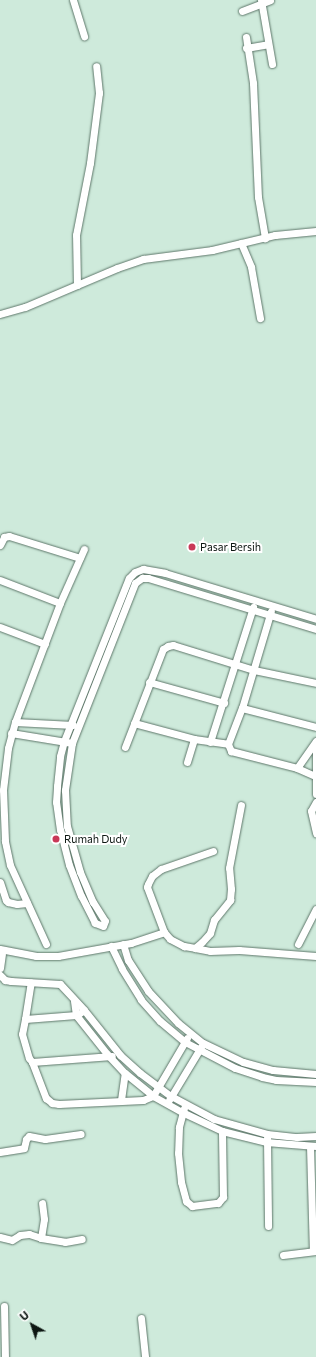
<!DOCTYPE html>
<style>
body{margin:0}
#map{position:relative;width:316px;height:1357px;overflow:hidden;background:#ceeadb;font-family:Commissioner,sans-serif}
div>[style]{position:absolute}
.roads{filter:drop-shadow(0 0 1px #5e776a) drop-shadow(0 0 1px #5e776a)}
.minor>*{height:7px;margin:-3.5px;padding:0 3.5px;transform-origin:3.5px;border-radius:3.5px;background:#fff}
.dots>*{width:11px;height:11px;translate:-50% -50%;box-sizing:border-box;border:2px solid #fff;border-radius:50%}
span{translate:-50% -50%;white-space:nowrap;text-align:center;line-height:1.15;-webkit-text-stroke:4px #fff;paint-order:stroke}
.poi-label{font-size:11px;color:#0d1712}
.left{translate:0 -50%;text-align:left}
.north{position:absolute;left:12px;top:1305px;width:40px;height:40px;-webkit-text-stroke:3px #fff;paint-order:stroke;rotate:320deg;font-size:11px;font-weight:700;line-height:16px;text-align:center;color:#0d1712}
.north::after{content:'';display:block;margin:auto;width:14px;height:18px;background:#0d1712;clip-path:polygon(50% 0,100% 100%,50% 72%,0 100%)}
</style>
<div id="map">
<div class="roads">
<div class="minor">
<i style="left:73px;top:0;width:38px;rotate:73deg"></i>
<i style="left:261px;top:0;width:65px;rotate:80.2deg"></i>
<i style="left:242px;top:11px;width:30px;rotate:-21deg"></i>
<i style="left:246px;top:37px;width:47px;rotate:81.3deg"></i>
<i style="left:253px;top:83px;width:114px;rotate:87.5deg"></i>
<i style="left:258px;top:197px;width:42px;rotate:80.3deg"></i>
<i style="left:246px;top:48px;width:22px;rotate:-10deg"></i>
<i style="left:241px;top:243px;width:26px;rotate:67deg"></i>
<i style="left:251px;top:267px;width:52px;rotate:80deg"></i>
<i style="left:77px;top:285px;width:50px;rotate:-91.1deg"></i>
<i style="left:76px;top:235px;width:73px;rotate:-79deg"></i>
<i style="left:90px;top:163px;width:71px;rotate:-82.7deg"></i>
<i style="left:99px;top:93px;width:27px;rotate:-96deg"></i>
<i style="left:0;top:314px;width:26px;rotate:-16deg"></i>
<i style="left:25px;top:307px;width:100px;rotate:-23deg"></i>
<i style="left:117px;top:268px;width:28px;rotate:-19deg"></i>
<i style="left:143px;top:259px;width:70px;rotate:-7.4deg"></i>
<i style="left:212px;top:250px;width:65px;rotate:-13.4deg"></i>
<i style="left:275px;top:235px;width:41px;rotate:-5.6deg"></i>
<i style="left:0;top:545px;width:9px;rotate:-63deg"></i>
<i style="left:4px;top:537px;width:5px;rotate:-11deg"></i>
<i style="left:9px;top:536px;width:74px;rotate:17.2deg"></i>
<i style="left:0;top:580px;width:64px;rotate:21deg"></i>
<i style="left:0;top:627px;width:48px;rotate:20.7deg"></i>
<i style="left:149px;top:682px;width:78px;rotate:15.6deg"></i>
<i style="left:242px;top:708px;width:76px;rotate:14.4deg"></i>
<i style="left:15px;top:722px;width:58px;rotate:3deg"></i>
<i style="left:134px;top:723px;width:62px;rotate:14.9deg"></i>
<i style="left:11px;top:733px;width:62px;rotate:9.3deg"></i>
<i style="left:72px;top:743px;width:172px;rotate:-68.5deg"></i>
<i style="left:135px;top:583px;width:9px;rotate:-36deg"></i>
<i style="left:142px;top:578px;width:6px"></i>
<i style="left:148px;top:578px;width:176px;rotate:16.9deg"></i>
<i style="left:210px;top:742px;width:142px;rotate:-72.3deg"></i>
<i style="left:72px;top:743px;width:48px;rotate:98.5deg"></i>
<i style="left:65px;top:790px;width:36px;rotate:87deg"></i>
<i style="left:67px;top:826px;width:48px;rotate:74.2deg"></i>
<i style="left:80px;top:872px;width:33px;rotate:67deg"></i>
<i style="left:93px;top:902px;width:22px;rotate:58deg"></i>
<i style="left:105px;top:921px;width:5px;rotate:112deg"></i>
<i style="left:103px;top:926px;width:9px;rotate:-159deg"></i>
<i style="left:95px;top:923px;width:30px;rotate:-117deg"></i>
<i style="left:81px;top:896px;width:33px;rotate:-111deg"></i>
<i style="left:69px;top:865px;width:36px;rotate:-104deg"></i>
<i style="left:60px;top:830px;width:28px;rotate:-98deg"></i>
<i style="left:56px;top:802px;width:16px;rotate:-86deg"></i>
<i style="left:57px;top:786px;width:30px;rotate:-84deg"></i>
<i style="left:60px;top:756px;width:16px;rotate:-75deg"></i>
<i style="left:64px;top:741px;width:175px;rotate:-68.3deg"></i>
<i style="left:129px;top:578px;width:8px;rotate:-45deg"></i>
<i style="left:135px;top:572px;width:9px;rotate:-21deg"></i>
<i style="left:143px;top:569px;width:22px;rotate:10deg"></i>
<i style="left:165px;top:573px;width:158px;rotate:16.9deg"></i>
<i style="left:228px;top:744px;width:39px;rotate:-69deg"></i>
<i style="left:242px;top:708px;width:101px;rotate:-73.4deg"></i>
<i style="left:316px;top:745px;width:49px;rotate:90deg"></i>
<i style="left:125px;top:747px;width:105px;rotate:-68.8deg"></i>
<i style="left:163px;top:649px;width:6px;rotate:-31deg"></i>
<i style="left:168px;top:646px;width:5px;rotate:-11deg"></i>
<i style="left:173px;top:645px;width:85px;rotate:17.2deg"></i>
<i style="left:254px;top:670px;width:63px;rotate:11.8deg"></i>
<i style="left:187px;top:762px;width:24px;rotate:-73deg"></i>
<i style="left:194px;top:739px;width:34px;rotate:8deg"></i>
<i style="left:228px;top:744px;width:8px;rotate:67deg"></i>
<i style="left:231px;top:751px;width:68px;rotate:14.4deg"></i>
<i style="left:297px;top:768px;width:20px;rotate:24deg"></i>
<i style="left:297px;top:768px;width:33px;rotate:-55deg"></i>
<i style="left:316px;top:802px;width:10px;rotate:119deg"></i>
<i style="left:311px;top:811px;width:23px;rotate:77deg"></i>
<i style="left:213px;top:851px;width:55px;rotate:160.9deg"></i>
<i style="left:161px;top:869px;width:11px;rotate:142deg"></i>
<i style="left:152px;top:876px;width:9px;rotate:117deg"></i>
<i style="left:148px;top:884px;width:3px;rotate:108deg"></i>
<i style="left:147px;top:887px;width:48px;rotate:69.3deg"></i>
<i style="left:164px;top:932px;width:9px;rotate:49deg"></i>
<i style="left:170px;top:939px;width:16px;rotate:27deg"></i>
<i style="left:184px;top:946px;width:11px;rotate:10deg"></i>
<i style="left:195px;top:948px;width:9px;rotate:-41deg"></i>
<i style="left:202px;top:942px;width:12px;rotate:-48deg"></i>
<i style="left:210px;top:933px;width:14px;rotate:-73deg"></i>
<i style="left:214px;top:920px;width:26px;rotate:-51deg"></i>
<i style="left:230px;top:900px;width:11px;rotate:-85deg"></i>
<i style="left:231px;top:889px;width:21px;rotate:-95deg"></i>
<i style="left:229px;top:868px;width:64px;rotate:-79.2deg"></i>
<i style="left:0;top:882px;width:19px;rotate:72deg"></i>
<i style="left:6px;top:900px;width:3px;rotate:45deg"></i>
<i style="left:8px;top:902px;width:9px;rotate:13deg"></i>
<i style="left:17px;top:904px;width:10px;rotate:-6deg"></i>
<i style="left:46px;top:944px;width:87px;rotate:-114.5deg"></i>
<i style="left:10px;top:865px;width:25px;rotate:-102deg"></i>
<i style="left:5px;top:841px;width:51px;rotate:-92.2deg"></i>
<i style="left:3px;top:790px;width:42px;rotate:-83.2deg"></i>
<i style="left:8px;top:748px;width:27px;rotate:-75deg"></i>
<i style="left:15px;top:722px;width:127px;rotate:-69.3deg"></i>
<i style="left:60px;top:603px;width:59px;rotate:-66deg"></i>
<i style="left:123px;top:944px;width:17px;rotate:73deg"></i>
<i style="left:128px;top:960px;width:37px;rotate:57deg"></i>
<i style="left:148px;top:991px;width:44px;rotate:46.8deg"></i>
<i style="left:178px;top:1023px;width:32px;rotate:39deg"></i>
<i style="left:203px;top:1043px;width:44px;rotate:25.4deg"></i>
<i style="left:243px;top:1062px;width:31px;rotate:15deg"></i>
<i style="left:273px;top:1070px;width:43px;rotate:5.3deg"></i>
<i style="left:298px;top:944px;width:39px;rotate:-63deg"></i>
<i style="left:111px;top:946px;width:25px;rotate:64deg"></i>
<i style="left:122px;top:969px;width:36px;rotate:58deg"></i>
<i style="left:141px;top:1000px;width:28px;rotate:48deg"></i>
<i style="left:160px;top:1021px;width:33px;rotate:40deg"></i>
<i style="left:185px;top:1042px;width:56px;rotate:27.5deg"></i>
<i style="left:235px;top:1068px;width:28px;rotate:18deg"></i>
<i style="left:262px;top:1077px;width:14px;rotate:12deg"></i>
<i style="left:276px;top:1080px;width:40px;rotate:2.9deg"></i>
<i style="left:195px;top:948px;width:15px;rotate:11deg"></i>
<i style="left:210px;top:951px;width:29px;rotate:-2deg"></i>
<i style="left:239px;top:950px;width:77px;rotate:4.5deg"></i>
<i style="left:0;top:949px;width:37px;rotate:11deg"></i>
<i style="left:36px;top:956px;width:22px"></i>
<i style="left:58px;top:956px;width:74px;rotate:-10.1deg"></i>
<i style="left:131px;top:943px;width:35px;rotate:-18deg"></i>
<i style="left:0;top:968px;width:14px;rotate:-82deg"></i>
<i style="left:0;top:975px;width:7px;rotate:45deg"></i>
<i style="left:5px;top:980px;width:6px;rotate:9deg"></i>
<i style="left:11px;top:981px;width:49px;rotate:3.5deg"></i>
<i style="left:60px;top:984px;width:35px;rotate:47deg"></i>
<i style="left:84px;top:1010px;width:58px;rotate:51.3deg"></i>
<i style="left:120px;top:1055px;width:27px;rotate:42deg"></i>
<i style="left:140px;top:1073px;width:39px;rotate:37deg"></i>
<i style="left:171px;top:1096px;width:49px;rotate:28.1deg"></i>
<i style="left:214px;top:1119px;width:55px;rotate:15.8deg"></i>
<i style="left:267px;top:1134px;width:30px;rotate:6deg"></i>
<i style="left:297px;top:1137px;width:19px;rotate:-3deg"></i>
<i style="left:74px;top:1001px;width:14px;rotate:82deg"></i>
<i style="left:76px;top:1015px;width:50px;rotate:51.5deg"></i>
<i style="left:107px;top:1054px;width:26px;rotate:47deg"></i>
<i style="left:125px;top:1073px;width:36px;rotate:39deg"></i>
<i style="left:153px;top:1096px;width:35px;rotate:29deg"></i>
<i style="left:184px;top:1113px;width:42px;rotate:25.3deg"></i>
<i style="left:222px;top:1131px;width:45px;rotate:14deg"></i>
<i style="left:266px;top:1142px;width:50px;rotate:4.6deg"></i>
<i style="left:80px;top:1013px;width:4px;rotate:153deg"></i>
<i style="left:76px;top:1015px;width:51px;rotate:175.5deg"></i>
<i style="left:25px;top:1019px;width:15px;rotate:101deg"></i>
<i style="left:22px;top:1034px;width:25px;rotate:74deg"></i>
<i style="left:29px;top:1058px;width:5px;rotate:53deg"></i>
<i style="left:32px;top:1062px;width:80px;rotate:-4.3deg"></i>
<i style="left:25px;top:1019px;width:37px;rotate:-81deg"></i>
<i style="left:32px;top:1062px;width:39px;rotate:69deg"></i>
<i style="left:46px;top:1098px;width:8px;rotate:40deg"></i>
<i style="left:52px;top:1103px;width:7px;rotate:8deg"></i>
<i style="left:59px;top:1104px;width:84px;rotate:-2.7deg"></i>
<i style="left:143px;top:1100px;width:11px;rotate:-22deg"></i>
<i style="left:153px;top:1096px;width:67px;rotate:-59.6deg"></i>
<i style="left:121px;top:1100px;width:27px;rotate:-82deg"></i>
<i style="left:169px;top:1100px;width:62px;rotate:-58.9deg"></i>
<i style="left:184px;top:1108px;width:20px;rotate:105deg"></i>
<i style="left:179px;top:1127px;width:26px;rotate:92deg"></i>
<i style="left:178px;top:1153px;width:29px;rotate:84deg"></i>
<i style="left:181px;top:1182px;width:20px;rotate:75deg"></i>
<i style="left:186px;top:1201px;width:8px;rotate:40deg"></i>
<i style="left:192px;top:1206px;width:26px;rotate:-7deg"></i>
<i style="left:218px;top:1203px;width:8px;rotate:-50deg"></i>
<i style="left:223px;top:1197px;width:66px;rotate:-90.9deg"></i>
<i style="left:267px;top:1138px;width:88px;rotate:89.3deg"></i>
<i style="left:310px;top:1146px;width:105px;rotate:88.4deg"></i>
<i style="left:0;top:1152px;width:24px;rotate:-9deg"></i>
<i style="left:24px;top:1148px;width:9px;rotate:-77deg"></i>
<i style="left:26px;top:1139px;width:4px;rotate:-45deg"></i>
<i style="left:29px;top:1136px;width:16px;rotate:11deg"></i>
<i style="left:45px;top:1139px;width:36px;rotate:-8deg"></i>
<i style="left:0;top:1237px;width:12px;rotate:14deg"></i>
<i style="left:12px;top:1240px;width:9px;rotate:-32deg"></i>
<i style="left:20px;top:1235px;width:9px;rotate:-6deg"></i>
<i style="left:29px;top:1234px;width:13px;rotate:18deg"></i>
<i style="left:41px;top:1238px;width:19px;rotate:-81deg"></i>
<i style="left:44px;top:1219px;width:16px;rotate:-97deg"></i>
<i style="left:41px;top:1238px;width:24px;rotate:9deg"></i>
<i style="left:65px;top:1242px;width:17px;rotate:-10deg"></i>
<i style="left:283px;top:1255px;width:33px;rotate:-7deg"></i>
<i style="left:4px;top:1306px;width:51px;rotate:88.9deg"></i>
<i style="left:141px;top:1318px;width:39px;rotate:84deg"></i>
</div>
</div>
<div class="dots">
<i style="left:192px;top:547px;background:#c93958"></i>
<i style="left:56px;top:839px;background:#c93958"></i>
</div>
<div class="poi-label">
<span class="left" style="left:200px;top:547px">Pasar Bersih</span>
<span class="left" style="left:64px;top:839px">Rumah Dudy</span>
</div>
<div class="north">U</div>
</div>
